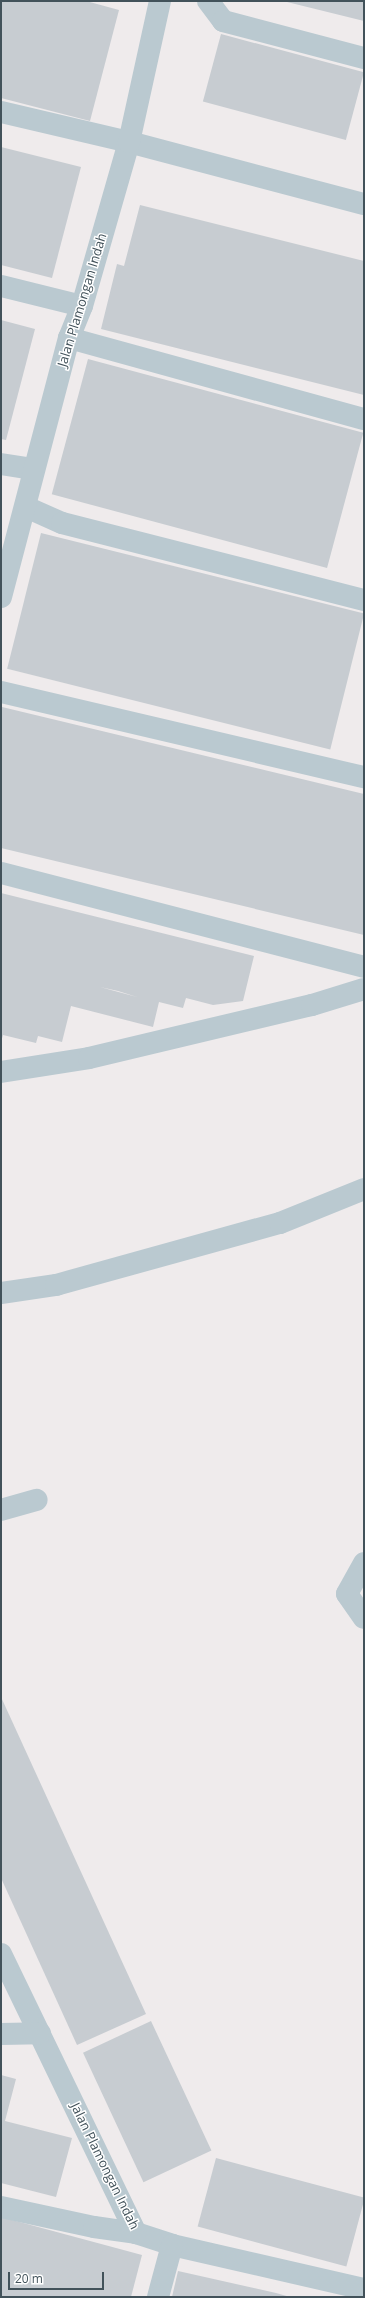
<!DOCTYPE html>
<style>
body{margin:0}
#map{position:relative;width:365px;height:2298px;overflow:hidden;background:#efebec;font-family:"Open Sans",sans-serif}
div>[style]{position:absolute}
.building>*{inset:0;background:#c7ccd1;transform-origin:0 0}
.minor>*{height:22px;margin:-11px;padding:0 11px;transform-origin:11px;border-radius:11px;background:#bac9d0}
span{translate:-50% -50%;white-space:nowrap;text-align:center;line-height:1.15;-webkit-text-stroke:3px #fff;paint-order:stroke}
.street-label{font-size:13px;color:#42525a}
.frame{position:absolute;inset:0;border:2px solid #42525a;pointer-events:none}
.scale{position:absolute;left:8px;top:2272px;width:96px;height:18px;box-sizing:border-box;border:2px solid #42525a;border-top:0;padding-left:5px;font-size:12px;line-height:14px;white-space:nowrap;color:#42525a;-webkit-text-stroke:3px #fff;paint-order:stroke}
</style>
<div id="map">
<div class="building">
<i style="clip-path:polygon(1px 1px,86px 1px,119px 10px,90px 121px,1px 98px)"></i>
<i style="clip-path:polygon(287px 1px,364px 1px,364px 21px,287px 2px)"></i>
<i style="left:221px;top:34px;width:148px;height:70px;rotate:15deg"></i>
<i style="clip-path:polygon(1px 147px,81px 167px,52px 278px,1px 265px)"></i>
<i style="clip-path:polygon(140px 205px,364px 261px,364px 395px,101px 329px,117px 264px,124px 266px)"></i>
<i style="clip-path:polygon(1px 320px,35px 329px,6px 440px,1px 439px)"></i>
<i style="left:88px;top:359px;width:285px;height:140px;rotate:15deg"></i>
<i style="left:41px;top:533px;width:333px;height:140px;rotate:14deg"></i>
<i style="clip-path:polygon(2px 707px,364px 794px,364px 935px,1px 848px)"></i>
<i style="clip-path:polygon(evenodd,1px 893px,254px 956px,243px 1001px,213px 1005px,186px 998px,183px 1008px,159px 1002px,153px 1027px,71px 1006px,62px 1042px,38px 1036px,36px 1043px,3px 1035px,1px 1042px,1px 893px,100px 987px,118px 991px,137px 997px,100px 987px)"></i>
<i style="clip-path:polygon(1px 1697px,146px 2014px,77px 2045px,1px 1878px)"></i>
<i style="left:151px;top:2021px;width:143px;height:75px;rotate:65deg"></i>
<i style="clip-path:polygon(1px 2075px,16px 2079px,5px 2121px,72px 2138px,56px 2197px,1px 2183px)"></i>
<i style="left:216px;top:2158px;width:154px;height:71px;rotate:15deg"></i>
<i style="clip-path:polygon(1px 2217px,142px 2255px,131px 2297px,1px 2297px)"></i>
<i style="clip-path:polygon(178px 2271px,276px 2293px,290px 2297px,172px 2297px)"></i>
</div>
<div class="minor">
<i style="left:208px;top:1px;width:25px;rotate:53deg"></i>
<i style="left:223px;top:21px;width:146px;rotate:14.7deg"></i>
<i style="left:1px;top:112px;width:131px;rotate:13.2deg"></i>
<i style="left:129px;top:142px;width:243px;rotate:14.8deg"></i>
<i style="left:1px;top:286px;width:83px;rotate:13.9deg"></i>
<i style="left:69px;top:338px;width:306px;rotate:15.4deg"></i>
<i style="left:1px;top:464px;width:33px;rotate:9deg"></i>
<i style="left:26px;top:507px;width:39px;rotate:24deg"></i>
<i style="left:62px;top:523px;width:312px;rotate:14.3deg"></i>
<i style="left:1px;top:597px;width:268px;rotate:-75.3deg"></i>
<i style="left:69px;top:338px;width:35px;rotate:-68deg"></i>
<i style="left:82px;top:306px;width:171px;rotate:-74deg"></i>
<i style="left:129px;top:142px;width:144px;rotate:-77.6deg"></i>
<i style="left:1px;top:692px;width:373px;rotate:13.2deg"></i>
<i style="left:1px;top:873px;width:375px;rotate:14.5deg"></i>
<i style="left:1px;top:1072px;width:89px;rotate:-9deg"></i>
<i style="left:89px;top:1058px;width:229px;rotate:-13.4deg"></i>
<i style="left:312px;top:1005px;width:54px;rotate:-17.1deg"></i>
<i style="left:1px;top:1293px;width:56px;rotate:-8.3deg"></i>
<i style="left:56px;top:1285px;width:232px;rotate:-15.5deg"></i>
<i style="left:280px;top:1223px;width:91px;rotate:-22deg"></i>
<i style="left:1px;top:1510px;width:37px;rotate:-16deg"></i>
<i style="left:364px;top:1563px;width:35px;rotate:119deg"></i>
<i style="left:347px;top:1594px;width:29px;rotate:55deg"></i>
<i style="left:1px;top:1954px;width:310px;rotate:64.2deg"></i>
<i style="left:136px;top:2233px;width:38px;rotate:18deg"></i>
<i style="left:172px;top:2245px;width:197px;rotate:12.9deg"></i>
<i style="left:1px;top:2034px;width:39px;rotate:-1deg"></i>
<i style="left:1px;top:2207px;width:95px;rotate:12.1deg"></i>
<i style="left:94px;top:2227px;width:42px;rotate:8.1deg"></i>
<i style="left:158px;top:2297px;width:54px;rotate:-74.9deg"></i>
</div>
<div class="street-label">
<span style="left:82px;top:300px;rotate:-73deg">Jalan Plamongan Indah</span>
<span style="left:105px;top:2166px;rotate:64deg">Jalan Plamongan Indah</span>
</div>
<div class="frame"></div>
<div class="scale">20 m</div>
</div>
